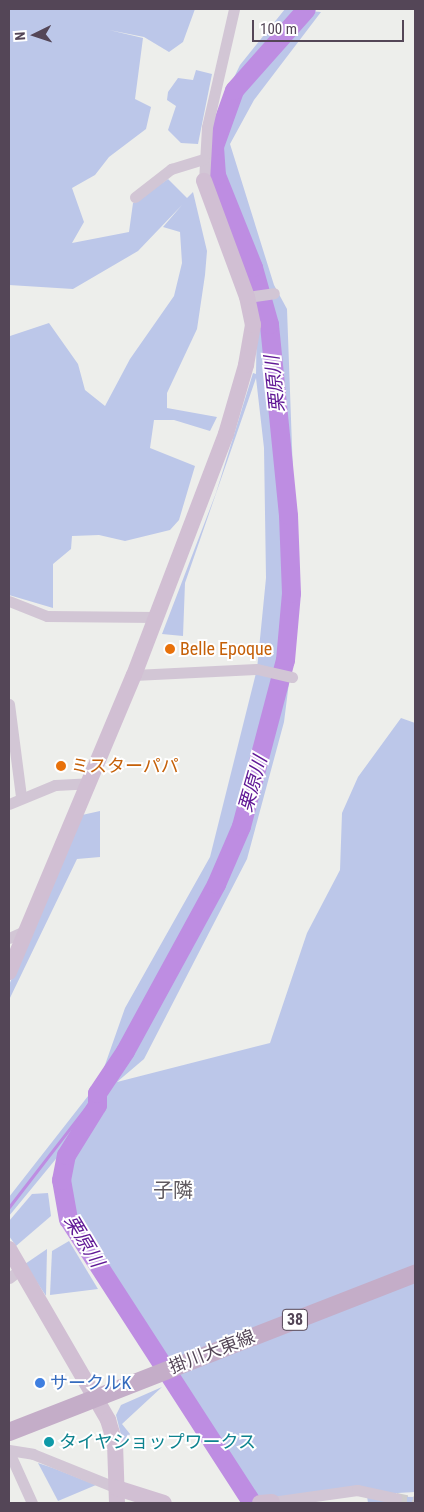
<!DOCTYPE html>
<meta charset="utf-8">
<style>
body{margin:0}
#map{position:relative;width:424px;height:1512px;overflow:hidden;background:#edeeeb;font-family:"Roboto Condensed","Noto Sans JP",sans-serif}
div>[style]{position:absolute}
.green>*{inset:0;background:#bcc7e9}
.stream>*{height:3px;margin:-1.5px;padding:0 1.5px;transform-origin:1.5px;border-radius:1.5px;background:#be8de2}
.river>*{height:19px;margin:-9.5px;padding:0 9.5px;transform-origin:9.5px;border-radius:9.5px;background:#be8de2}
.street-tunnel>*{height:11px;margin-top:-5.5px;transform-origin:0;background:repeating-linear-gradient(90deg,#cecccd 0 11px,transparent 0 16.5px)}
.street>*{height:11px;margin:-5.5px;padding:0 5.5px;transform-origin:5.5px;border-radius:5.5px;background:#d2c6d5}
.secondary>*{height:16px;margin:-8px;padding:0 8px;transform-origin:8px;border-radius:8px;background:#d1bfd3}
.primary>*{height:18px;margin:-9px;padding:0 9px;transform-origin:9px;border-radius:9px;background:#c4adc8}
.dots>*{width:14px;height:14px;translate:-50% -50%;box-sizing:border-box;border:2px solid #fff;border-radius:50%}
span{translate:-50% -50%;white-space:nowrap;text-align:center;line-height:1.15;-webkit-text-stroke:4px #fff;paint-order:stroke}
.shield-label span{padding:1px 4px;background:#fff;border:1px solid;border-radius:4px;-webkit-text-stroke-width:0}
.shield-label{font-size:16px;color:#544657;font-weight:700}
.food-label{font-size:18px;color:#c56008}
.left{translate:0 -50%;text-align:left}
.street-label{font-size:18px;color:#544657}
.shop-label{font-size:18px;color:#366cbe}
.culture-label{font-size:18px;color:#0d838f}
.water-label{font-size:19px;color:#611996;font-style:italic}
.quarter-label{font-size:20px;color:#5f595f}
.frame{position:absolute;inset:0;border:10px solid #544657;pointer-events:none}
.north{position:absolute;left:10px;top:10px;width:50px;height:50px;-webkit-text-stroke:4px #fff;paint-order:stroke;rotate:266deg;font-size:14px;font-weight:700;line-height:20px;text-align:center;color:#544657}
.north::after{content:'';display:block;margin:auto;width:18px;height:22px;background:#544657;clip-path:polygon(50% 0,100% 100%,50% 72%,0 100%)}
.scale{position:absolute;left:252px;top:20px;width:152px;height:22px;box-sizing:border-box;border:2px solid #544657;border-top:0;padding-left:6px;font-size:15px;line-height:18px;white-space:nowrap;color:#544657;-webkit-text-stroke:4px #fff;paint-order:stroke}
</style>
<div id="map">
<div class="green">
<i style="clip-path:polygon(9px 9px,195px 9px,183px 42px,169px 52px,144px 37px,109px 30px,143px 38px,135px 99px,151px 107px,146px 129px,109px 157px,95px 175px,72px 188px,84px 222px,72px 243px,129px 232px,133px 203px,168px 179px,187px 198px,193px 192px,207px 251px,205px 275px,197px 329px,167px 393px,167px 408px,217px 417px,210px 431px,174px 420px,154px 420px,150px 448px,195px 466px,179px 520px,170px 530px,125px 541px,99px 535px,72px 536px,71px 549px,53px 564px,53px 608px,9px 595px,10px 336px,49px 323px,78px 364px,85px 390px,105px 406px,130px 359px,174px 296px,182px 263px,180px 232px,163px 227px,182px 205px,138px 251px,73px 289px,9px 285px)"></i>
<i style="clip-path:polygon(285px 9px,321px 12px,254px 100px,230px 144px,274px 285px,287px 309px,298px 611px,284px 722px,247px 859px,144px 1059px,117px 1082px,270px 1043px,307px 933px,340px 870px,342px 813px,358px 777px,401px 718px,415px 723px,415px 1492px,257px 1501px,152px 1345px,65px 1199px,66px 1167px,106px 1098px,9px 1216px,9px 1197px,99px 1082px,125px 1008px,210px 857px,257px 669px,266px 578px,264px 448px,256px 378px,185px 583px,183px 636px,162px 634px,216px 493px,253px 373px,256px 374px,257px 316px,216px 200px,208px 166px,213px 121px,240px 65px)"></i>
<i style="clip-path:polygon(196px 70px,212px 74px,198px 144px,181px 143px,168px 130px,176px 106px,167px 100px,168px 92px,178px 78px,193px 80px)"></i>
<i style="clip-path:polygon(100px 811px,100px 857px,77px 859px,9px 1000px,9px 985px,82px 815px)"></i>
<i style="clip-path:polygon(48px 1193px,51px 1216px,16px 1246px,9px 1236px,9px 1221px,32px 1194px)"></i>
<i style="clip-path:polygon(69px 1241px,98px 1289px,50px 1295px,52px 1251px)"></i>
<i style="clip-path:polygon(47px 1249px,46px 1296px,25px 1264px)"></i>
<i style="clip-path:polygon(162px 1387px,122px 1424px,130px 1434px,123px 1443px,116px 1415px,121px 1405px)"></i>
<i style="clip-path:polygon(38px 1463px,53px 1468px,96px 1485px,58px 1501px)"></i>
<i style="clip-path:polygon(367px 1496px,415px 1497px,415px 1503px,368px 1503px)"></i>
</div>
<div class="stream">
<i style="left:9px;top:1207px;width:144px;rotate:-52.3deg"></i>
</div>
<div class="river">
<i style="left:252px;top:1503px;width:338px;rotate:-122.9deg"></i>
<i style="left:68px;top:1219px;width:40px;rotate:-100deg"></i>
<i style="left:61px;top:1180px;width:25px;rotate:-79deg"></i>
<i style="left:66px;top:1155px;width:59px;rotate:-58.2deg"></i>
<i style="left:97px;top:1105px;width:12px;rotate:-90deg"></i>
<i style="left:97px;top:1093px;width:50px;rotate:-56.3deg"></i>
<i style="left:125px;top:1051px;width:190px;rotate:-61.4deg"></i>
<i style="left:216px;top:884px;width:63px;rotate:-66.7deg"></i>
<i style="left:241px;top:826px;width:172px;rotate:-75.2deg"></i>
<i style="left:285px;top:660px;width:67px;rotate:-84.9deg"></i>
<i style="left:291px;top:593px;width:78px;rotate:-92.2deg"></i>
<i style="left:288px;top:515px;width:192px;rotate:-95.7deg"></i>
<i style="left:269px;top:324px;width:59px;rotate:-105.7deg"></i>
<i style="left:253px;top:267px;width:99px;rotate:-111.9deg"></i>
<i style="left:216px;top:175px;width:29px;rotate:-94deg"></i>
<i style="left:214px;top:146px;width:59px;rotate:-70.3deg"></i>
<i style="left:234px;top:90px;width:108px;rotate:-48.4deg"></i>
</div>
<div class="street-tunnel">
<i style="left:396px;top:1498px;width:19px;rotate:12deg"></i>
</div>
<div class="street">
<i style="left:204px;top:181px;width:54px;rotate:-86.8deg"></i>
<i style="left:207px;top:127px;width:121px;rotate:-77.1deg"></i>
<i style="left:135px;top:197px;width:46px;rotate:-37.9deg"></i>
<i style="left:171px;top:169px;width:34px;rotate:-17deg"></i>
<i style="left:247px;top:297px;width:27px;rotate:-8deg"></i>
<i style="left:9px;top:601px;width:41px;rotate:21.5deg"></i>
<i style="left:47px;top:616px;width:109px;rotate:0.5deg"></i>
<i style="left:134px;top:675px;width:123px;rotate:-2.8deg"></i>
<i style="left:257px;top:669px;width:36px;rotate:13deg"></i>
<i style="left:9px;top:704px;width:94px;rotate:82.6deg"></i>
<i style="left:9px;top:804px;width:50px;rotate:-22.4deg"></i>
<i style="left:55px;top:785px;width:34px;rotate:-3deg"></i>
<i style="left:9px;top:938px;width:17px;rotate:-24deg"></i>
<i style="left:9px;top:1278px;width:15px;rotate:-37deg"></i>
<i style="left:9px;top:1450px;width:24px;rotate:9deg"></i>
<i style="left:33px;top:1454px;width:91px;rotate:22deg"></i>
<i style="left:9px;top:1452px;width:56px;rotate:65.7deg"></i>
<i style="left:272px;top:1502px;width:86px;rotate:-8deg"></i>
<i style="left:357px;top:1490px;width:40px;rotate:12deg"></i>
</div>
<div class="secondary">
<i style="left:9px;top:972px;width:322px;rotate:-67.2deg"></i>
<i style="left:134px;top:675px;width:258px;rotate:-69.1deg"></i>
<i style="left:226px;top:434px;width:72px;rotate:-73.8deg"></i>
<i style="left:246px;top:365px;width:41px;rotate:-80.1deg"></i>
<i style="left:253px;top:325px;width:29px;rotate:-102deg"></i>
<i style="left:247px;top:297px;width:124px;rotate:-110.3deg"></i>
<i style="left:9px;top:1249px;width:198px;rotate:59.9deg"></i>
<i style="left:108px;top:1420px;width:24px;rotate:73deg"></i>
<i style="left:115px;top:1443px;width:60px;rotate:88.1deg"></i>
<i style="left:117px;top:1488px;width:49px;rotate:17.7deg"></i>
<i style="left:260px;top:1503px;width:12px;rotate:-5deg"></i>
</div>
<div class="primary">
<i style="left:9px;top:1432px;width:436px;rotate:-21.3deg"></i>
</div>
<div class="dots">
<i style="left:170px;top:649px;background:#e8710a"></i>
<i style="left:61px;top:766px;background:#e8710a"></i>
<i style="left:40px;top:1383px;background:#3f7fe0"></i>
<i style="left:49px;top:1442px;background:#0f9aa8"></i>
</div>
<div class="shield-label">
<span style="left:295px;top:1320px">38</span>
</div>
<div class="food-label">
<span class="left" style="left:180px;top:649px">Belle Epoque</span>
<span class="left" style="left:71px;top:766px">ミスターパパ</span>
</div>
<div class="street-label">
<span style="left:212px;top:1352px;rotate:-21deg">掛川大東線</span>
</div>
<div class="shop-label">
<span class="left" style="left:50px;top:1383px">サークルK</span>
</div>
<div class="culture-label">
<span class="left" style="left:59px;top:1442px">タイヤショップワークス</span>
</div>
<div class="water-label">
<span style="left:275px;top:384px;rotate:-96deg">栗原川</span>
<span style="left:253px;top:784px;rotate:-74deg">栗原川</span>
<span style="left:84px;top:1241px;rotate:59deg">栗原川</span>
</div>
<div class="quarter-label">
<span style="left:173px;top:1190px">子隣</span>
</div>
<div class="frame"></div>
<div class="north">N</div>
<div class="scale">100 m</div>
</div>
